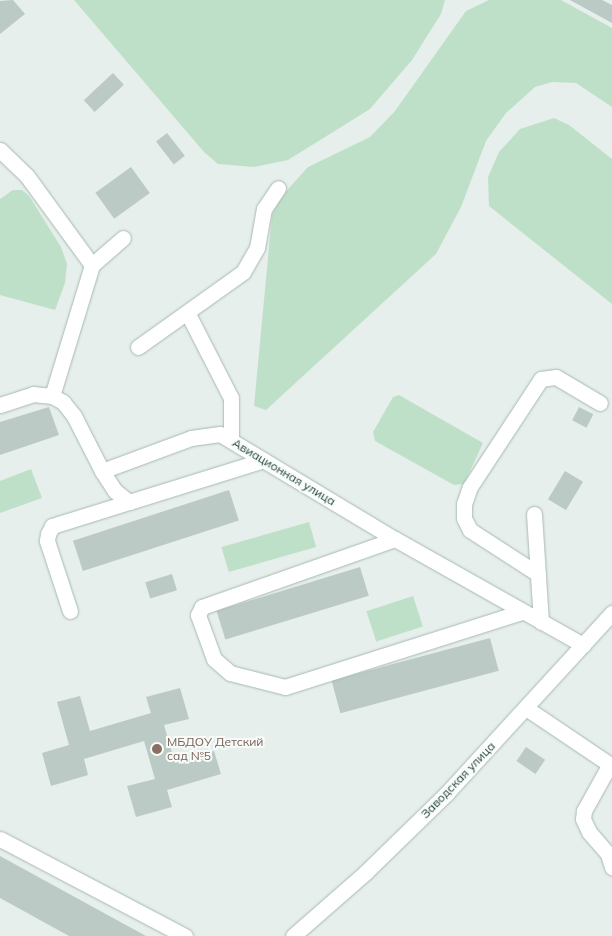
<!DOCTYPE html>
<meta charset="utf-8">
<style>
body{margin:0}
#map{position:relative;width:612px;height:936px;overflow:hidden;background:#e6efeb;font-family:Mulish,sans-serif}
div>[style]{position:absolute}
.green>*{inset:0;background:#bfe0c8;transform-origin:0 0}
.building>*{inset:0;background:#bbcac4;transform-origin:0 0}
.roads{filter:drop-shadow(0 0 1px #a8b8b2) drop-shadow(0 0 1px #a8b8b2)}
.minor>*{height:15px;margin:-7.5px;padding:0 7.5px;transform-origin:7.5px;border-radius:7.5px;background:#fff}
.dots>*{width:14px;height:14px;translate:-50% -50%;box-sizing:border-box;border:2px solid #f7fbf9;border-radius:50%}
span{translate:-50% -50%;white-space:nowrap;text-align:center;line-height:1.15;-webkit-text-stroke:4px #f7fbf9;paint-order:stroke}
.street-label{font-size:12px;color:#24423a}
.education-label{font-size:12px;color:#785e54}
.left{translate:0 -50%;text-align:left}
</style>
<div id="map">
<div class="green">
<i style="clip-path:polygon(74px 0,445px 0,441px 14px,412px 60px,370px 109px,288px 160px,254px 167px,218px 164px,204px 152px)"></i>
<i style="clip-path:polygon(489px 0,561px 0,612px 28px,612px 107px,576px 83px,552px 82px,535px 87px,506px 113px,486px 141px,461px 207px,436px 254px,266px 410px,254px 406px,272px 215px,280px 198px,308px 167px,370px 137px,395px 111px,466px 11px)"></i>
<i style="clip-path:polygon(554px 118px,569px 125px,612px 159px,612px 304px,489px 206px,488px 177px,499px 152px,520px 129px)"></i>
<i style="clip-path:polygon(13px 190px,22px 190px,29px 196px,61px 247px,67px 264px,65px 283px,55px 310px,0 295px,0 199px)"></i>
<i style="clip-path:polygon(399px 395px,483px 443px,464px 484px,454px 485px,375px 441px,373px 432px,393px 397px)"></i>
<i style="clip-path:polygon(31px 469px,42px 498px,0 513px,0 481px)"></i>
<i style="left:309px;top:522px;width:26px;height:91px;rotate:74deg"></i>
<i style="left:413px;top:596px;width:32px;height:49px;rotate:72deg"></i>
</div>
<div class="building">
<i style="clip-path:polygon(13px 0,25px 14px,0 34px,0 1px)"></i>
<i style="clip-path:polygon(570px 0,602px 0,612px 5px,612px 23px)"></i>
<i style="left:113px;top:73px;width:16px;height:40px;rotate:47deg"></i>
<i style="left:167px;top:133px;width:29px;height:14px;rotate:52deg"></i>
<i style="left:131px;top:167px;width:32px;height:44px;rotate:54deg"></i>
<i style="clip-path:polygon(49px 407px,59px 435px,0 455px,0 422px)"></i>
<i style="left:579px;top:407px;width:16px;height:15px;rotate:27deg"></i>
<i style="left:565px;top:471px;width:21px;height:33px;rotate:31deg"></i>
<i style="left:229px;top:490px;width:32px;height:164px;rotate:72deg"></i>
<i style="left:360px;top:567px;width:30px;height:150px;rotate:73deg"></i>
<i style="left:172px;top:574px;width:17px;height:28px;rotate:73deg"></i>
<i style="left:490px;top:638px;width:34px;height:164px;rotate:75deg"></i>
<i style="clip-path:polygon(180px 688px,189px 719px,164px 725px,175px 763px,214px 751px,221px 774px,167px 790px,172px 807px,136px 817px,127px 786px,155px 779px,144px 741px,84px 759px,88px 775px,51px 786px,42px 753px,69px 745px,57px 702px,80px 696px,90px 731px,151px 713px,146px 697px)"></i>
<i style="left:526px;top:747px;width:23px;height:17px;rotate:34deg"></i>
<i style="clip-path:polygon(0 856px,93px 907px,146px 936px,69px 936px,0 898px)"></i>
</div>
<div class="roads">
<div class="minor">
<i style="left:0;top:150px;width:37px;rotate:44deg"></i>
<i style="left:27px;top:176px;width:110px;rotate:53.9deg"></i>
<i style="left:188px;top:314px;width:94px;rotate:62.9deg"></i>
<i style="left:231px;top:398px;width:42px;rotate:90deg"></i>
<i style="left:138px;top:347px;width:129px;rotate:-35.5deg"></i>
<i style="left:243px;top:272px;width:28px;rotate:-60deg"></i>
<i style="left:257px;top:248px;width:40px;rotate:-80deg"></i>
<i style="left:264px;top:209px;width:25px;rotate:-56deg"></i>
<i style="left:52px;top:396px;width:137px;rotate:-73deg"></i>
<i style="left:92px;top:265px;width:41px;rotate:-41.1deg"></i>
<i style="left:0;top:405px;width:35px;rotate:-18deg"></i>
<i style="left:33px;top:394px;width:19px;rotate:6deg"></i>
<i style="left:52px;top:396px;width:13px;rotate:29deg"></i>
<i style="left:63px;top:402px;width:18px;rotate:52deg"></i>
<i style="left:74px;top:416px;width:62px;rotate:63deg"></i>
<i style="left:102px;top:471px;width:95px;rotate:-20.3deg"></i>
<i style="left:191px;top:438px;width:29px;rotate:-8deg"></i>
<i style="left:220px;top:434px;width:204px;rotate:31deg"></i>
<i style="left:395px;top:539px;width:216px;rotate:29.4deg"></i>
<i style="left:102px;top:471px;width:24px;rotate:57deg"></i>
<i style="left:115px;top:491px;width:18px;rotate:38deg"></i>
<i style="left:129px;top:502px;width:141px;rotate:-17.3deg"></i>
<i style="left:534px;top:514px;width:108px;rotate:86.3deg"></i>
<i style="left:395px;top:539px;width:205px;rotate:160.6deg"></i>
<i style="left:202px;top:607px;width:9px;rotate:117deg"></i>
<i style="left:198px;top:615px;width:47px;rotate:70deg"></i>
<i style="left:214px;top:659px;width:21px;rotate:41deg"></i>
<i style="left:230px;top:673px;width:57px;rotate:14.3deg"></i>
<i style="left:285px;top:687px;width:248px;rotate:-17.6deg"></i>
<i style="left:538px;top:574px;width:81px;rotate:-147.1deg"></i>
<i style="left:470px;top:530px;width:13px;rotate:-117deg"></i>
<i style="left:464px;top:518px;width:14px;rotate:-90deg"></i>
<i style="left:464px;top:504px;width:18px;rotate:-71deg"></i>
<i style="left:470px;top:487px;width:129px;rotate:-56.7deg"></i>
<i style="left:541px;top:379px;width:15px;rotate:-8deg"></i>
<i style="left:556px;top:377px;width:51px;rotate:30.6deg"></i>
<i style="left:70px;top:611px;width:74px;rotate:-108.2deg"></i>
<i style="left:47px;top:541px;width:7px;rotate:-82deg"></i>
<i style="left:48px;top:534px;width:9px;rotate:-63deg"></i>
<i style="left:52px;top:526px;width:81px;rotate:-17.3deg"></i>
<i style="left:526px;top:708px;width:104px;rotate:34deg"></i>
<i style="left:610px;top:764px;width:54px;rotate:119deg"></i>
<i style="left:584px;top:811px;width:8px;rotate:97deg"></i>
<i style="left:583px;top:819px;width:14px;rotate:65deg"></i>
<i style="left:589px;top:832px;width:29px;rotate:49deg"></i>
<i style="left:608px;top:854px;width:14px;rotate:73deg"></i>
<i style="left:0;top:839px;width:209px;rotate:27.7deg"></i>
<i style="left:293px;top:936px;width:97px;rotate:-41.2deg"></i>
<i style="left:366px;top:872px;width:112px;rotate:-44.3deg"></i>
<i style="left:446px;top:794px;width:246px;rotate:-47.5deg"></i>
</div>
</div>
<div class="dots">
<i style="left:157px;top:749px;background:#8d6e63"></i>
</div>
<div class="street-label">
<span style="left:284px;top:472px;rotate:31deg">Авиационная улица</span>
<span style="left:458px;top:780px;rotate:-46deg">Заводская улица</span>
</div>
<div class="education-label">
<span class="left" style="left:167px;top:749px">МБДОУ Детский<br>сад №5</span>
</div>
</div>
